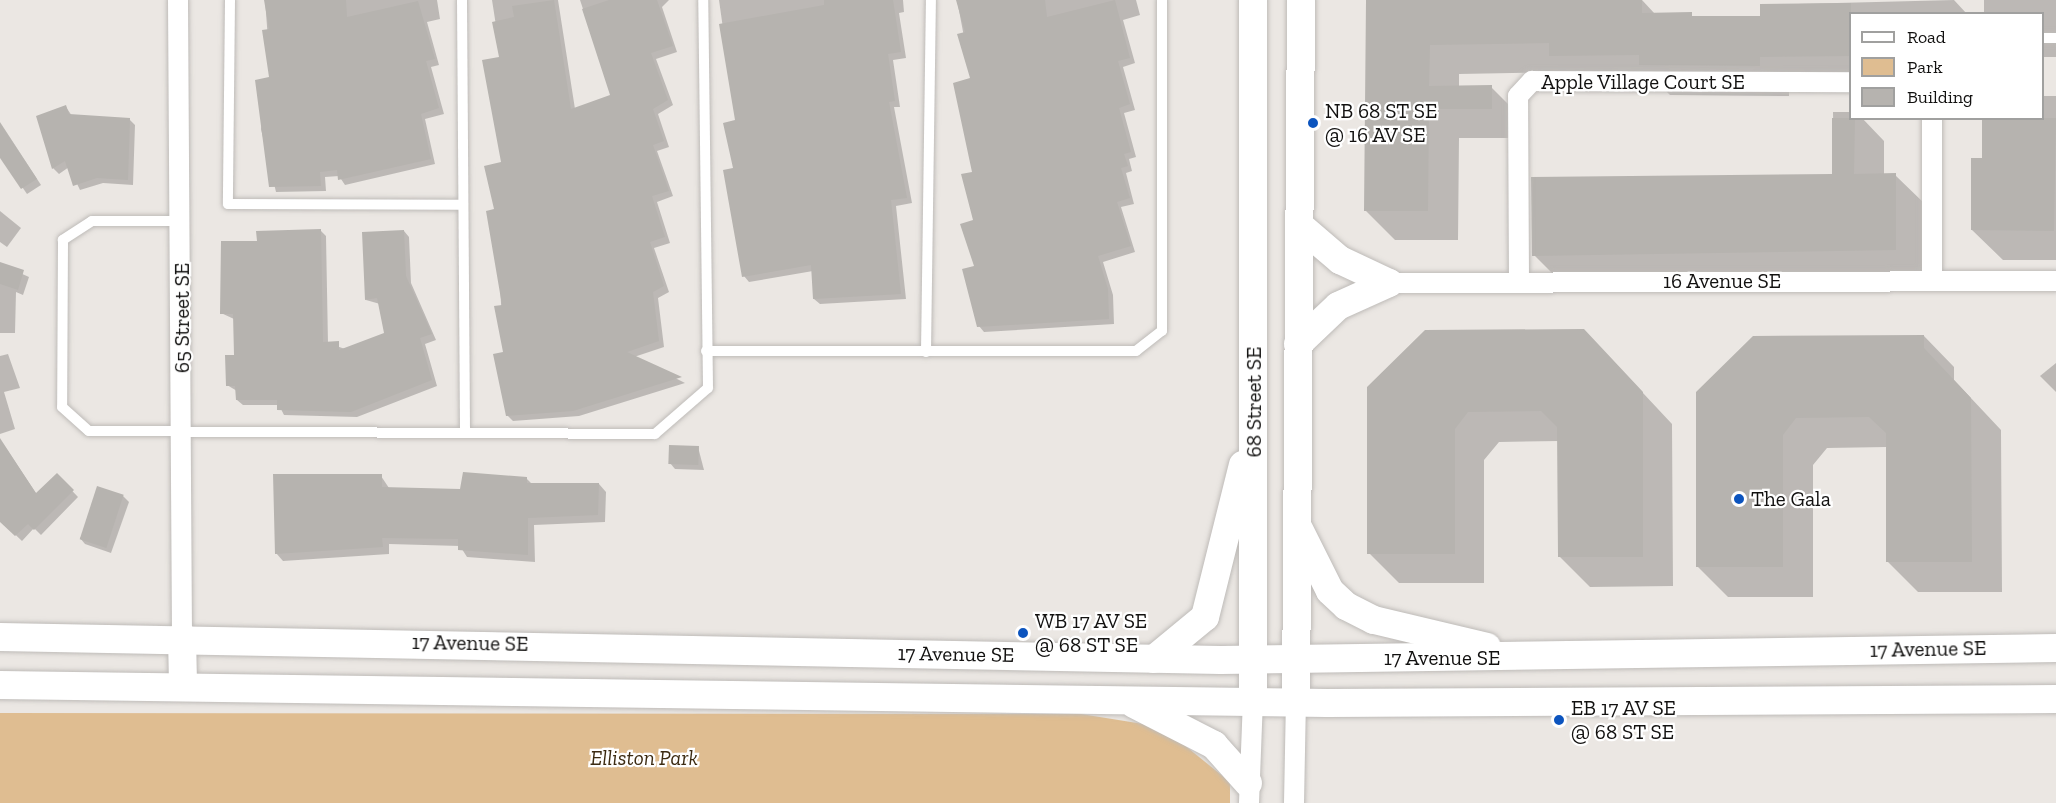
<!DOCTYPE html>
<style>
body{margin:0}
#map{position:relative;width:2056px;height:803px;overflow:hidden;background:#ebe7e3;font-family:"Zilla Slab",serif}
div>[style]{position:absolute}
.green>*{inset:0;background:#dfbd91}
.shadow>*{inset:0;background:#0003}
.building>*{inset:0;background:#b6b3af;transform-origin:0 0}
.roads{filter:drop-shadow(0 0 2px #bebbb8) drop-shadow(0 0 2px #bebbb8)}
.lane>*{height:10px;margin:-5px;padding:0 5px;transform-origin:5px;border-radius:5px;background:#fff}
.street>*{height:20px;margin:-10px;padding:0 10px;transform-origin:10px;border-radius:10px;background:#fff}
.secondary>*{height:28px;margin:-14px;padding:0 14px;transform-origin:14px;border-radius:14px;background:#fff}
.dots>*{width:16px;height:16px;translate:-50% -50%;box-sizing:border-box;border:3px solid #fff;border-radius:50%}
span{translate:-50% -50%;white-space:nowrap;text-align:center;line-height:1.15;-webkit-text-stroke:4.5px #fff;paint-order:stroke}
.street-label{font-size:21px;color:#121110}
.poi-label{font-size:21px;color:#121110}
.left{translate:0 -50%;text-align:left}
.park-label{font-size:21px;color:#3c2b12;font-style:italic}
.legend{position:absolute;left:1849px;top:12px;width:195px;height:108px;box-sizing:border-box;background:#fff;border:2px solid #a0a09f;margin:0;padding:8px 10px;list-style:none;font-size:18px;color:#121110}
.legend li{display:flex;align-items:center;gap:12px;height:30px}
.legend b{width:30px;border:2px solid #a0a09f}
</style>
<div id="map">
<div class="green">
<i style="clip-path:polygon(0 713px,1081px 714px,1162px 727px,1230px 782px,1230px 803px,0 803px)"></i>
</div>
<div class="shadow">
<i style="clip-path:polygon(265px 0,437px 0,440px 19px,427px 22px,439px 65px,431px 67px,444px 114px,425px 119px,435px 164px,345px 185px,339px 176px,325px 177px,326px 191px,276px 192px,261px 129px,271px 79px)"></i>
<i style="clip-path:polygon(492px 0,558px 0,575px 109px,612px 96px,580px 0,669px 0,662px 7px,677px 52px,656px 59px,673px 105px,658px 114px,669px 147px,657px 151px,673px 196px,657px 202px,670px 243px,654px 248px,669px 292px,658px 298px,664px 347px,634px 357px,685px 383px,579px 416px,513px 421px,507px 415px,496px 210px,503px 163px,501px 58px)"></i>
<i style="clip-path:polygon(719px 0,903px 0,904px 12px,899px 13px,906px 58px,893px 60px,900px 107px,894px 107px,912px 203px,896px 206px,906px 299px,820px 304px,814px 299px,813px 271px,749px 282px,744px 276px,734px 169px,736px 121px)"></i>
<i style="clip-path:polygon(957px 0,1136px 0,1140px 15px,1123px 20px,1135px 63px,1123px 67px,1135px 110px,1124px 113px,1136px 157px,1129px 159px,1132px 171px,1126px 173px,1134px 204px,1121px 207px,1135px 252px,1103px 262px,1113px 295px,1114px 324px,984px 332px,979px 326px,972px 79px)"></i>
<i style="clip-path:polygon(1367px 0,1642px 0,1655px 14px,1695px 18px,1762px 17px,1762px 5px,1954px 0,1967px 14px,1850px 14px,1850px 86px,1789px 86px,1789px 96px,1670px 95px,1659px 84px,1567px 72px,1459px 74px,1459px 87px,1491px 87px,1521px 117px,1521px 138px,1459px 138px,1458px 240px,1395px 240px,1365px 210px)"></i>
<i style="clip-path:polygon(1984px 0,2056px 0,2056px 57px,2042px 57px,2042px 14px,1984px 14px)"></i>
<i style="clip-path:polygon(2042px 96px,2056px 96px,2056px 260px,2003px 260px,1972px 230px,1983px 160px,2042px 118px)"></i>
<i style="clip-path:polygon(66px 107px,72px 116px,129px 119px,135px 125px,133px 185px,103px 183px,80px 190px,69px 167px,59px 174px,53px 168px,38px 116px)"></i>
<i style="clip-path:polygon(1833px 112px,1850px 112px,1850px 118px,1862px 118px,1884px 141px,1884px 175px,1895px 175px,1925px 204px,1925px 279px,1564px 285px,1534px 255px,1834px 175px)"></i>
<i style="clip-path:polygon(0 122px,41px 185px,27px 194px,0 155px)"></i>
<i style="clip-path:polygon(0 211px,21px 228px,7px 247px,0 242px)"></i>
<i style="clip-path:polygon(321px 231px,326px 236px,328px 343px,345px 349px,386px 334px,380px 304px,366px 300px,404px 231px,409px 237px,411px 283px,436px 340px,425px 344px,437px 386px,357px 417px,284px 415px,279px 405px,243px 405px,237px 400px,237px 391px,227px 385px,236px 356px,234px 319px,221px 313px,258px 243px)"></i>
<i style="clip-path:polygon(0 264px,29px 277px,23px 295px,16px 292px,15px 333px,0 333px)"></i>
<i style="clip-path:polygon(1924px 336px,1954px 367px,1954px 380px,2001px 430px,2002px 592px,1918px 592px,1888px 562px,1887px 447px,1827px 448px,1813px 465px,1813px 597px,1728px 597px,1697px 566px,1697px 393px)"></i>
<i style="clip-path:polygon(8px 354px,20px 388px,4px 392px,15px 429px,0 434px,0 356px)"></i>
<i style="clip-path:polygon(1614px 362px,1672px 424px,1673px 586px,1590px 587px,1559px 556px,1559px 441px,1499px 442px,1484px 460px,1484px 583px,1399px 583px,1369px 553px,1369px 388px)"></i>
<i style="clip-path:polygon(2056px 363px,2056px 392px,2040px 376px)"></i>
<i style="clip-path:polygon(0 438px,37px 495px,57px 475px,78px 497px,41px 535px,34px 528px,22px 541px,0 520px)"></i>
<i style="clip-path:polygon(698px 447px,704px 470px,675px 469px,670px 463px)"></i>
<i style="clip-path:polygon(381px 476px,389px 488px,462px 491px,526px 478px,533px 485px,599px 484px,606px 492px,605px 522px,534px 525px,535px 562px,467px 557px,460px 546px,389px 544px,389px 554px,283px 561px,276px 553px)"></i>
<i style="clip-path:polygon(123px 496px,129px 502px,111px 553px,85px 544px,80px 538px)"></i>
</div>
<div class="building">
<i style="clip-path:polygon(264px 0,346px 0,347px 17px,418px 1px,435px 59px,426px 61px,439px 108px,421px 114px,431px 159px,338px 180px,337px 170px,320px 172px,321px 186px,269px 187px,255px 80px,269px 77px,262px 30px,269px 29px)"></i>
<i style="clip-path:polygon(554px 0,571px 109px,610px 95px,582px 9px,609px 0,657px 0,673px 46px,651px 53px,668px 100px,653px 109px,664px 141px,653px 145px,669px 191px,652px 196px,665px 237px,650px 242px,664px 286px,653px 292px,659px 341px,627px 352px,682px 377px,573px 411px,506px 416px,493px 354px,503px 352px,494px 306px,502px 305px,486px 211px,494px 209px,484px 166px,501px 162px,482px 60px,499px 57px,492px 22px,514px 17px,512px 6px)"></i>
<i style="clip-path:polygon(824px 0,893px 0,901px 52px,888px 54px,895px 101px,889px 102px,907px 198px,891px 200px,901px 294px,813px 299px,811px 265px,742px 277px,723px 170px,733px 168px,723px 123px,735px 120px,719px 24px,824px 5px)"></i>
<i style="clip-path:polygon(956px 0,1045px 0,1047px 17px,1115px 0,1130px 58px,1118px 61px,1130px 104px,1119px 108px,1131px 152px,1124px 154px,1128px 166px,1121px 168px,1130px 198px,1117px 202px,1131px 246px,1098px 256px,1108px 289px,1109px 319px,977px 327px,962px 269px,974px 266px,960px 224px,973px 220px,961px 174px,972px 172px,953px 83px,970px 78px,957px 34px,965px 32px)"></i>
<i style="clip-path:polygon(1366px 0,1642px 0,1642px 13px,1692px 12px,1692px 16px,1760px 16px,1760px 4px,1851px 3px,1851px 56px,1760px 57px,1760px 66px,1639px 65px,1639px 55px,1549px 56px,1549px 43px,1430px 45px,1429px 86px,1492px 85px,1492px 109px,1429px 109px,1428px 211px,1364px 211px)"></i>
<i style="clip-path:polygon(66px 105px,69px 114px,130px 118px,128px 180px,97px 178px,73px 186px,65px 161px,52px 169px,36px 116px)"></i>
<i style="clip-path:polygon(1832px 118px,1855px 118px,1854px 174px,1896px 173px,1896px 250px,1532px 256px,1531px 177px,1832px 174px)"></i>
<i style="clip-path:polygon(1982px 118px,2056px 118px,2054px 231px,1971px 230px,1971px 158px,1982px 158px)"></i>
<i style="clip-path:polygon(0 123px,37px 179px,21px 189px,0 158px)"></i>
<i style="clip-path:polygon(321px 229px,323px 342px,339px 341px,339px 350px,384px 333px,377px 298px,365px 300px,362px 232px,404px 230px,406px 276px,432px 334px,420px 338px,432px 380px,351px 412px,277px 410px,277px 400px,236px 400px,235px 386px,226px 386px,225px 355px,234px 355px,233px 314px,220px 314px,221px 241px,257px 241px,256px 231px)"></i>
<i style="clip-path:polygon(0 262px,24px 270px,18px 290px,0 284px)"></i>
<i style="clip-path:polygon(1584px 329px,1643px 392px,1643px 557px,1558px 557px,1557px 427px,1541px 411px,1468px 412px,1455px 429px,1455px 554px,1367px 554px,1367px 387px,1425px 330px)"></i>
<i style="clip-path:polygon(1924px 335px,1924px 348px,1971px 398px,1972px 562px,1886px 562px,1886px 433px,1869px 417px,1796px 418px,1783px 435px,1783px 567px,1696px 567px,1696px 392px,1753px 336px)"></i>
<i style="clip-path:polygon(0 439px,36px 493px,57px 473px,74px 490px,34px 530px,28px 524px,15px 536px,0 522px)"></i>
<i style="left:669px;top:445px;width:30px;height:19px;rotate:2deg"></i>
<i style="clip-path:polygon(463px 472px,527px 477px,527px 483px,599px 483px,598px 515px,528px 518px,528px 555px,458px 550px,458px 539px,382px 538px,383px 547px,275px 554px,273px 474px,382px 474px,382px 487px,460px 489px)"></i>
<i style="left:97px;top:486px;width:28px;height:56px;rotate:18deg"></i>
</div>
<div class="roads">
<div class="lane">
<i style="left:230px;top:0;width:204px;rotate:90.6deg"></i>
<i style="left:228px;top:204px;width:233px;rotate:0.2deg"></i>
<i style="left:462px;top:0;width:432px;rotate:89.6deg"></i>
<i style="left:2042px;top:38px;width:14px"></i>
<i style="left:182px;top:221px;width:90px;rotate:180deg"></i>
<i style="left:92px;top:221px;width:35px;rotate:147deg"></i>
<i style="left:63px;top:240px;width:167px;rotate:90.3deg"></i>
<i style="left:62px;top:407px;width:36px;rotate:42deg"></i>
<i style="left:89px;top:431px;width:566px;rotate:0.3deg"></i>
<i style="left:655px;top:434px;width:70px;rotate:-41deg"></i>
<i style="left:708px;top:388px;width:388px;rotate:-90.7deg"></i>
<i style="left:706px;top:351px;width:430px"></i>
<i style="left:1136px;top:351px;width:33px;rotate:-38deg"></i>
<i style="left:1162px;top:331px;width:331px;rotate:-90deg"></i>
<i style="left:926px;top:352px;width:352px;rotate:-89.2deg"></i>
</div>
<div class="street">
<i style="left:178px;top:0;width:636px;rotate:89.64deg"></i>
<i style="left:1932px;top:118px;width:163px;rotate:90deg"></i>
<i style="left:1519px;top:280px;width:184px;rotate:-90.3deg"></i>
<i style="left:1518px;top:96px;width:21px;rotate:-47deg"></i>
<i style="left:1532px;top:81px;width:318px;rotate:0.2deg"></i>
<i style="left:1389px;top:283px;width:667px;rotate:-0.17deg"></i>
<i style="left:1249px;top:803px;width:102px;rotate:-87.8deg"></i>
<i style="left:1294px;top:803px;width:101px;rotate:-88.9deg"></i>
</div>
<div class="secondary">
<i style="left:1253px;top:0;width:701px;rotate:90deg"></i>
<i style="left:1299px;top:225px;width:54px;rotate:40.5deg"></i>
<i style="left:1340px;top:260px;width:54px;rotate:25.1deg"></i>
<i style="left:1298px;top:344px;width:55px;rotate:-43.5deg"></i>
<i style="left:1338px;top:306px;width:56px;rotate:-24.3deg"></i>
<i style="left:1299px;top:529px;width:69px;rotate:63.4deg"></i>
<i style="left:1330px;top:591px;width:22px;rotate:43deg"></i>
<i style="left:1346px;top:606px;width:31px;rotate:27deg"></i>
<i style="left:1374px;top:620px;width:116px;rotate:13.4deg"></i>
<i style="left:182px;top:636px;width:49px;rotate:88.8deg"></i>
<i style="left:0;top:637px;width:1221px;rotate:1.08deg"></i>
<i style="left:1221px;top:660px;width:835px;rotate:-0.82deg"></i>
<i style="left:1154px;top:659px;width:66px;rotate:-39.5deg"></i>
<i style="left:1205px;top:617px;width:157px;rotate:-76deg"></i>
<i style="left:0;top:685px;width:1327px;rotate:0.78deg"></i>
<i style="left:1327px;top:703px;width:729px;rotate:-0.31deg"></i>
<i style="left:1296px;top:702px;width:702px;rotate:-89.59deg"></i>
<i style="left:1134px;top:704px;width:90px;rotate:27.1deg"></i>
<i style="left:1214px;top:745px;width:51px;rotate:48.2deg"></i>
</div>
</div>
<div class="dots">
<i style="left:1313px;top:123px;background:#0c54be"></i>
<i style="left:1739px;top:499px;background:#0c54be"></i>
<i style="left:1023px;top:633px;background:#0c54be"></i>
<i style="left:1559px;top:720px;background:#0c54be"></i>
</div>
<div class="street-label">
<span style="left:1643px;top:82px">Apple Village Court SE</span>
<span style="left:1722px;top:281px">16 Avenue SE</span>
<span style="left:182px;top:318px;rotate:-90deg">65 Street SE</span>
<span style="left:1254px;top:402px;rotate:-90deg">68 Street SE</span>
<span style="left:470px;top:643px;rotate:1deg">17 Avenue SE</span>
<span style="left:1928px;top:649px;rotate:-1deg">17 Avenue SE</span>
<span style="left:956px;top:654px;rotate:1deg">17 Avenue SE</span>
<span style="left:1442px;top:658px">17 Avenue SE</span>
</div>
<div class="poi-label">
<span class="left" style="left:1325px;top:123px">NB 68 ST SE<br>@ 16 AV SE</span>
<span class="left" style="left:1751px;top:499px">The Gala</span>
<span class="left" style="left:1035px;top:633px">WB 17 AV SE<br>@ 68 ST SE</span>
<span class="left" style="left:1571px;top:720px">EB 17 AV SE<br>@ 68 ST SE</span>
</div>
<div class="park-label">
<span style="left:644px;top:758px">Elliston Park</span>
</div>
<ul class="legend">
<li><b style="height:8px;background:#fff"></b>Road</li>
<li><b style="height:16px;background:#dfbd91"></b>Park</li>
<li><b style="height:16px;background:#b6b3af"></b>Building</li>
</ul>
</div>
